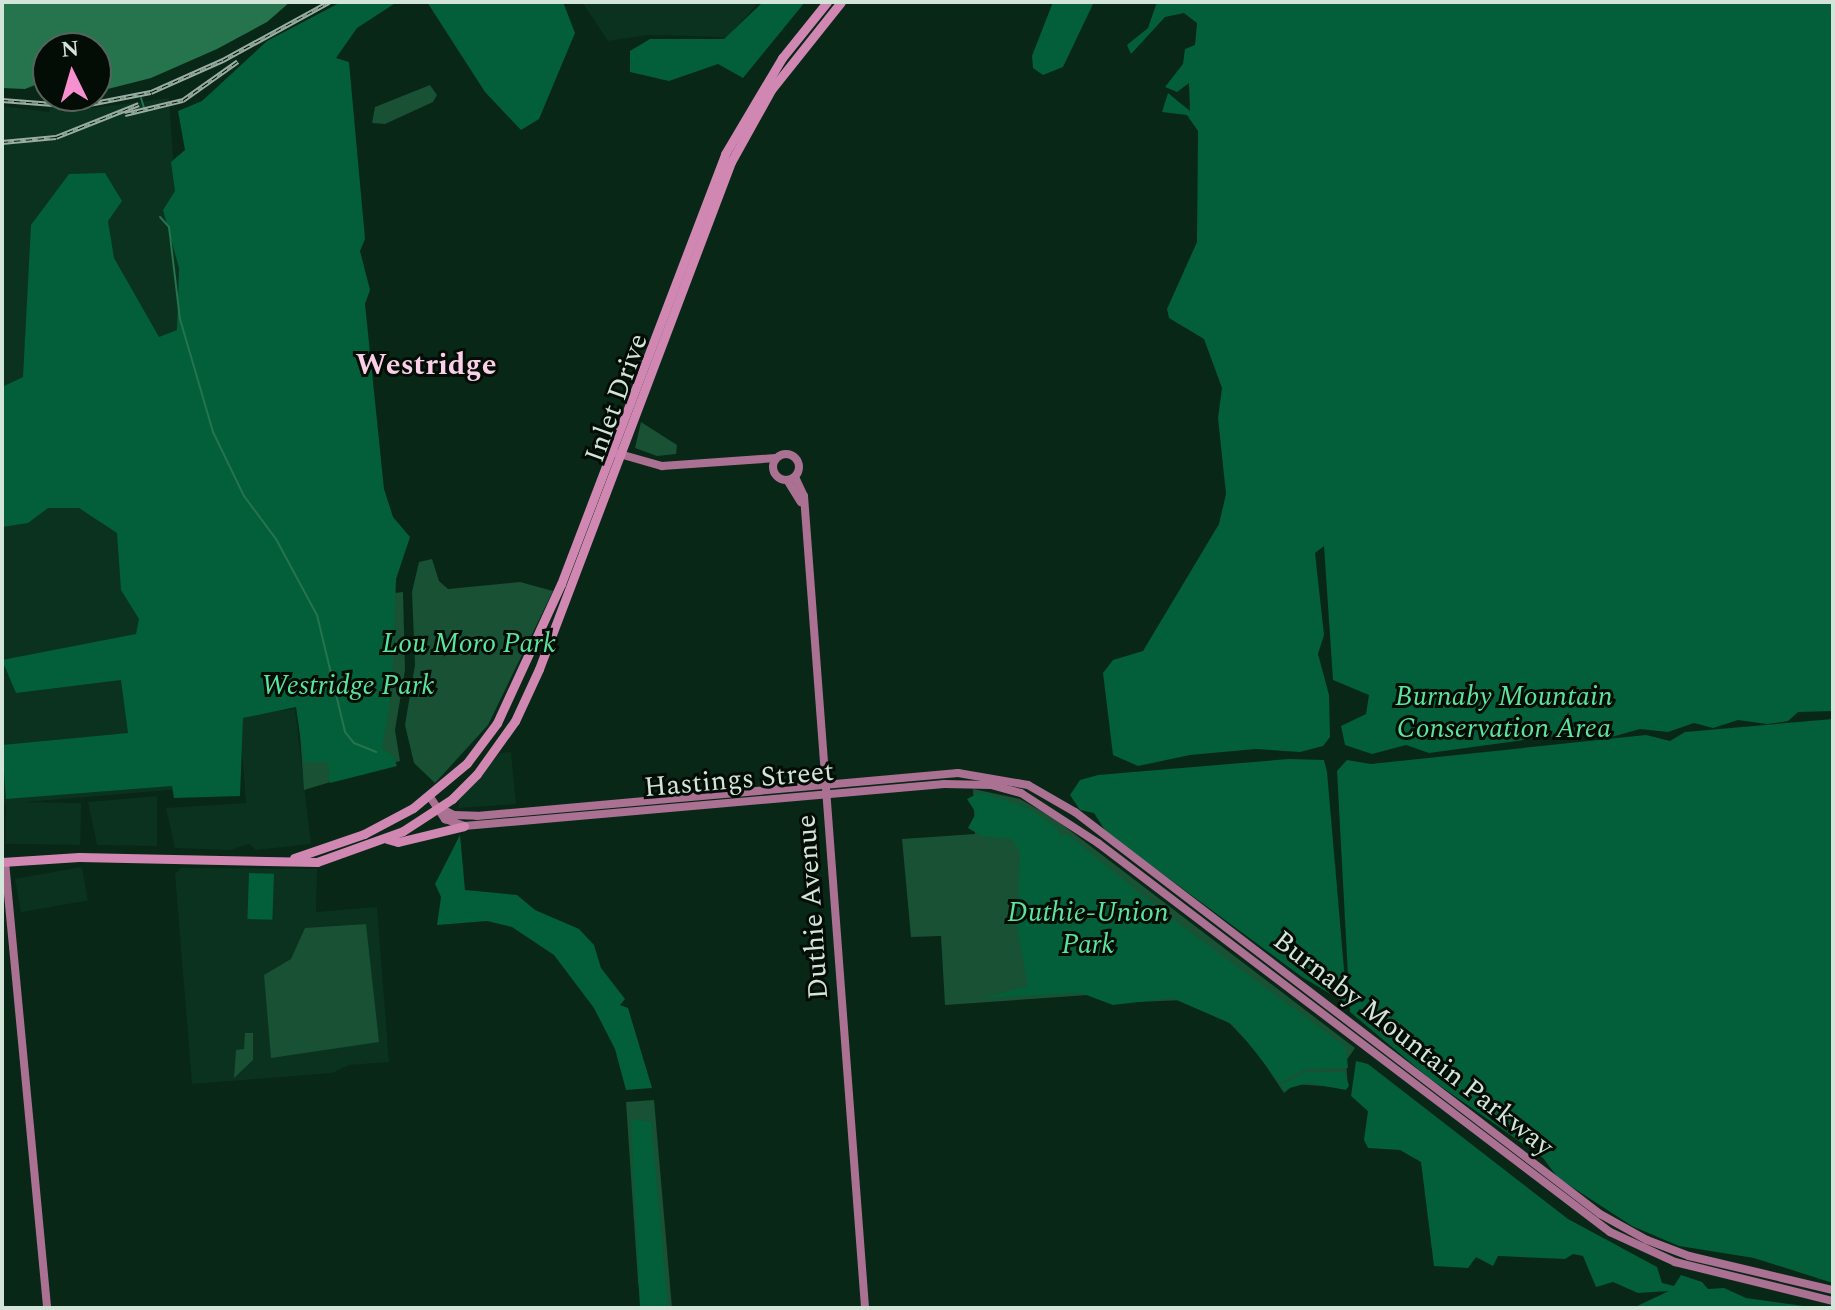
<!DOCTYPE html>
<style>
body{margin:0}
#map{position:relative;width:1835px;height:1310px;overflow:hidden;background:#082717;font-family:Spectral,serif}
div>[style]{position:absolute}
.built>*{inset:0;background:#0a321f;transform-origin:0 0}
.green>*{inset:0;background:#185134}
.forest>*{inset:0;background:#025f39;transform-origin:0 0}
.water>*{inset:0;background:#25744d}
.stream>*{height:2px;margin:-1px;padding:0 1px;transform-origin:1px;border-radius:1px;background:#25744d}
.secondary>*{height:8px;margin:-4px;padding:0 4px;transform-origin:4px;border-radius:4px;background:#aa7192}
.secondary>.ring{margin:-4px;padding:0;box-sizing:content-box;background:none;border:8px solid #aa7192;border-radius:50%}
.primary>*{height:9px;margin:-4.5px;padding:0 4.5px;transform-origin:4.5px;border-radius:4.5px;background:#d087b2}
.rail>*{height:5px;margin-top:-2.5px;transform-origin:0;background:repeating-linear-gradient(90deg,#030d06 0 6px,#99aea1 0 12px);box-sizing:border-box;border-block:2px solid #99aea1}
span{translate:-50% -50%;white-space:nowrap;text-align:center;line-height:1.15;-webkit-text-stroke:6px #030d06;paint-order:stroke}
.street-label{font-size:28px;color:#d3e4d9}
.park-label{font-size:28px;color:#5ce39e;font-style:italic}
.neighbourhood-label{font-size:30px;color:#fccfe8;font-weight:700}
.frame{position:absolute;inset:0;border:4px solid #d3e4d9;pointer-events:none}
.north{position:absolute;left:32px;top:32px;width:80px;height:80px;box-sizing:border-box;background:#030d06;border:2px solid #56635a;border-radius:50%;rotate:355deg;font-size:22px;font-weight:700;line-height:32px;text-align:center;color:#d3e4d9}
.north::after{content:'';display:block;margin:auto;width:28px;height:36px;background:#f790ce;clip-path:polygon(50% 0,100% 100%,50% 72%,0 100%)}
</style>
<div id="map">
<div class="built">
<i style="clip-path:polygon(582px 2px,759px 2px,727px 37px,648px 35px,608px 41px)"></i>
<i style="clip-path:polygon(50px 96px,58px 96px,62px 112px,169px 98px,217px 786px,2px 804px,2px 106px,49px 112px)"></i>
<i style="clip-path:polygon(295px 709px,311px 844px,256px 850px,249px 844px,230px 850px,175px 848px,166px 808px,246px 803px,239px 715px)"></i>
<i style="clip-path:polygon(511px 752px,516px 804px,459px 808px,459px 798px,500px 753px)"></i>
<i style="clip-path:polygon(157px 796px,157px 846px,97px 845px,88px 802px)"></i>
<i style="left:81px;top:803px;width:42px;height:75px;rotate:91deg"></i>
<i style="left:82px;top:867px;width:34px;height:68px;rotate:80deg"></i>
<i style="clip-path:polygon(181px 868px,317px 869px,316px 912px,377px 907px,389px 1062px,349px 1065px,332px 1073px,192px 1084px,175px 874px)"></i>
</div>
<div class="green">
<i style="clip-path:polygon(430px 85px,437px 95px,433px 102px,385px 124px,372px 123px,375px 107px)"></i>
<i style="clip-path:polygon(641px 422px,677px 445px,676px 454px,657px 456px,635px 448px)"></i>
<i style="clip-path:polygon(432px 559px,439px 581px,448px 589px,520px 582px,553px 591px,488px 725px,435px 783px,414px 763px,405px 725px,415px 665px,412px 592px,419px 562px)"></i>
<i style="clip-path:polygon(403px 592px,405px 670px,395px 730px,400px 761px,304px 790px,293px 635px,353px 598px)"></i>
<i style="clip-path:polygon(973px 789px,1020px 799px,1055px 819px,1355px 1048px,1346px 1061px,1348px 1088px,1295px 1084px,1284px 1093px,1256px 1051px,1219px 1012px,1184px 1000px,1114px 1003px,1088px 995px,945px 1005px,941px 936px,911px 937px,902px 839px,975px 834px)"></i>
<i style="clip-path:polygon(366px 924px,379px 1042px,271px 1058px,264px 975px,291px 959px,305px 928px)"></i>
<i style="clip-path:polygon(245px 1033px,253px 1033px,253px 1060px,234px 1078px,236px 1050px,244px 1049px)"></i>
<i style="clip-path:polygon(654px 1100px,672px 1308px,641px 1308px,638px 1281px,626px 1102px)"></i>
</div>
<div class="forest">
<i style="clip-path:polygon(341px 2px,397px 2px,357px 28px,336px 58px,349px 62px,365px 239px,360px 251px,370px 290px,365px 304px,384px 489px,393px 517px,410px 537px,396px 579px,392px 692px,382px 749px,393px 755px,397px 766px,330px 783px,328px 762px,304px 762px,296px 707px,243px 718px,240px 796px,174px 798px,172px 786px,6px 799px,2px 745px,128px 733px,121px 680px,16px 693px,2px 660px,136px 634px,139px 619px,121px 590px,117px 533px,79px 508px,48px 508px,28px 523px,2px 527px,2px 387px,23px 377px,31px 225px,69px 174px,105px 173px,122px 201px,108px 221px,114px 258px,159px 337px,177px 330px,179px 268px,163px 210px,175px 191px,171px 162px,185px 150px,178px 111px,202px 101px,267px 41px)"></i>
<i style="clip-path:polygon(427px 2px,563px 2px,575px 33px,539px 119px,521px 130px,485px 92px)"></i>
<i style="clip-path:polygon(763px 2px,805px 2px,743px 78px,718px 64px,669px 81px,630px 72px,630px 51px,650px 39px,724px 39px)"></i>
<i style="clip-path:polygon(1053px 2px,1094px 2px,1063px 67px,1043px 75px,1033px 68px,1032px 56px)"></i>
<i style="clip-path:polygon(1157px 2px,1833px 2px,1833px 711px,1798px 712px,1788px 721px,1767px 724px,1738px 720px,1713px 728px,1694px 723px,1668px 732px,1640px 729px,1608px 738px,1584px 732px,1429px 753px,1406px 745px,1372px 754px,1345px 745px,1341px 726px,1366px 714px,1369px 695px,1333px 680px,1324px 546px,1315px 553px,1324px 635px,1318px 654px,1329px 695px,1330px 737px,1323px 746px,1300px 752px,1256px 749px,1190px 755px,1138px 766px,1113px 755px,1103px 673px,1113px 660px,1143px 651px,1219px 524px,1226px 494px,1218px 418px,1222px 388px,1204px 339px,1169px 318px,1167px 309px,1197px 242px,1198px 131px,1187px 115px,1162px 112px,1168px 93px,1190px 111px,1189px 83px,1177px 92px,1165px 87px,1183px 64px,1185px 49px,1195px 45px,1197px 23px,1184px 13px,1165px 17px,1131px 54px,1127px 45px,1148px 28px)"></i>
<i style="clip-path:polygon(1833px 719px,1833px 1283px,1754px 1258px,1679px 1246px,1632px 1226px,1558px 1178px,1543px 1158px,1429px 1078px,1350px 1012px,1337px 771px,1347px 760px,1371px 764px,1646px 735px,1670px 741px,1685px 732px)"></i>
<i style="clip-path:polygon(1289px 759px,1324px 760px,1327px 772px,1347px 1004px,1302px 977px,1106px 832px,1094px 813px,1080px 810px,1070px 795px,1080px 780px,1098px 775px)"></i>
<i style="clip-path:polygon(981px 792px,1030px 809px,1057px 828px,1061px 837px,1067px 834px,1171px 918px,1346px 1047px,1348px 1068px,1305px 1069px,1280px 1083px,1234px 1025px,1172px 998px,1113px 1005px,1081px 993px,983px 998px,1028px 986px,1017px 926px,1020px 853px,1012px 839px,982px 836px,968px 828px,976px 813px,967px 799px)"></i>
<i style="clip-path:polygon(460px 835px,465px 890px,517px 895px,535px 910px,579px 929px,594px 945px,601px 968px,625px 999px,620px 1005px,628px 1008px,652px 1088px,626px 1090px,615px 1049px,594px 1008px,554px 955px,512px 927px,487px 921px,437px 925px,441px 897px,435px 884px)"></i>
<i style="left:249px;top:873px;width:25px;height:46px;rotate:2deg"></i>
<i style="clip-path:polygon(1356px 1061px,1368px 1064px,1568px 1219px,1657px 1267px,1662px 1283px,1674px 1286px,1681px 1275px,1702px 1282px,1708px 1289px,1724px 1288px,1746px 1298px,1818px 1308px,1633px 1308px,1669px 1291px,1638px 1293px,1613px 1282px,1596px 1287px,1583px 1256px,1573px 1254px,1565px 1259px,1498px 1256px,1493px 1266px,1476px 1257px,1468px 1268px,1434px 1266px,1421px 1162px,1400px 1150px,1368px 1148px,1364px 1140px,1368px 1111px,1351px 1096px)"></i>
<i style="clip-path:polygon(1306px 1072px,1344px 1072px,1349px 1085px,1346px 1090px,1308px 1083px,1282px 1090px,1282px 1084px)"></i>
<i style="clip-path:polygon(631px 1119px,651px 1122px,668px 1308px,640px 1308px)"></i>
</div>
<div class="water">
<i style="clip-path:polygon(2px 2px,290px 2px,267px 22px,217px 49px,151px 78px,96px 92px,96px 48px,48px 48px,48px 89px,40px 83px,25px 89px,2px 88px)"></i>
</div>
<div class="stream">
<i style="left:141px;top:98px;width:10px;rotate:73deg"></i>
<i style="left:160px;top:217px;width:13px;rotate:48deg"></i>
<i style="left:169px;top:227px;width:93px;rotate:83.2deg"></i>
<i style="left:180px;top:319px;width:118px;rotate:73.7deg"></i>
<i style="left:213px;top:432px;width:71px;rotate:64.2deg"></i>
<i style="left:244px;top:496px;width:54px;rotate:53.3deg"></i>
<i style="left:276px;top:539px;width:86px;rotate:61.7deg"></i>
<i style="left:317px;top:615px;width:120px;rotate:76.5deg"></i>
<i style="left:345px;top:732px;width:14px;rotate:51deg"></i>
<i style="left:354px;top:743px;width:24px;rotate:22deg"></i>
</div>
<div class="secondary">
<i style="left:616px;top:453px;width:48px;rotate:15.8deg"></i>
<i style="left:662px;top:466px;width:114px;rotate:-4deg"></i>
<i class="ring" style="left:773px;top:454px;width:18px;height:18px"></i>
<i style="left:795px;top:477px;width:21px;rotate:65deg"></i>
<i style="left:804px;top:496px;width:814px;rotate:85.7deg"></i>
<i style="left:787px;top:480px;width:26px;rotate:58deg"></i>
<i style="left:430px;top:797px;width:27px;rotate:56deg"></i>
<i style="left:445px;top:819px;width:20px;rotate:20deg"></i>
<i style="left:464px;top:826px;width:482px;rotate:-5deg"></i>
<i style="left:944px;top:784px;width:47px;rotate:1.2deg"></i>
<i style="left:991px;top:785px;width:31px;rotate:15deg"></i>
<i style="left:1021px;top:793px;width:92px;rotate:33deg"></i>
<i style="left:1098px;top:843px;width:643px;rotate:37.23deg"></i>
<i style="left:1610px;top:1232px;width:72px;rotate:24.8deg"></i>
<i style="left:1675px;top:1262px;width:163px;rotate:13.9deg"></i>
<i style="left:438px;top:807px;width:18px;rotate:27deg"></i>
<i style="left:454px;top:815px;width:23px;rotate:2deg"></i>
<i style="left:477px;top:816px;width:483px;rotate:-5.1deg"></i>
<i style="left:958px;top:773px;width:71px;rotate:9.7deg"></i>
<i style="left:1028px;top:785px;width:54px;rotate:29.9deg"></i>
<i style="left:1075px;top:812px;width:661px;rotate:37.44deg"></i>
<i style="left:1600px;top:1214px;width:54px;rotate:29deg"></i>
<i style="left:1647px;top:1240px;width:45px;rotate:20.9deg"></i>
<i style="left:1689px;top:1256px;width:148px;rotate:13.3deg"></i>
<i style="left:5px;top:862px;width:448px;rotate:84.6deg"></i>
</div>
<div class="primary">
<i style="left:387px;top:839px;width:11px;rotate:15deg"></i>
<i style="left:398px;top:842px;width:68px;rotate:-13.6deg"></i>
<i style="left:294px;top:858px;width:74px;rotate:-18.9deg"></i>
<i style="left:364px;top:834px;width:55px;rotate:-28deg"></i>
<i style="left:413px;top:808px;width:70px;rotate:-39.8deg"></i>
<i style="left:467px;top:763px;width:50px;rotate:-53.1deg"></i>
<i style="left:497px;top:723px;width:153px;rotate:-65.3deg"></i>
<i style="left:561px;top:584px;width:460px;rotate:-69.1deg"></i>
<i style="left:725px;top:154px;width:112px;rotate:-59.3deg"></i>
<i style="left:782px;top:58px;width:72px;rotate:-51.2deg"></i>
<i style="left:2px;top:862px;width:77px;rotate:-3.7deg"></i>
<i style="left:79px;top:857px;width:238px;rotate:1.2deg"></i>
<i style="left:317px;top:862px;width:91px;rotate:-19.8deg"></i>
<i style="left:403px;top:831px;width:59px;rotate:-33.1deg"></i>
<i style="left:452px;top:799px;width:35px;rotate:-45deg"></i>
<i style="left:477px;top:774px;width:65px;rotate:-54.4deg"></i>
<i style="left:515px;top:721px;width:57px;rotate:-65.2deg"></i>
<i style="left:539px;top:669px;width:542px;rotate:-69.26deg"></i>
<i style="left:731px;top:162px;width:82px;rotate:-60.9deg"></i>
<i style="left:771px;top:90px;width:112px;rotate:-51.5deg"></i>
</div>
<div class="rail">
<i style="left:2px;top:100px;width:77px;rotate:4.5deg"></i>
<i style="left:79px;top:106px;width:73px;rotate:-11deg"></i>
<i style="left:151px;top:92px;width:79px;rotate:-24deg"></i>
<i style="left:223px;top:60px;width:121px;rotate:-28.7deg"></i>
<i style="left:125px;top:114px;width:60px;rotate:-13.6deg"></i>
<i style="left:183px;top:100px;width:67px;rotate:-35.3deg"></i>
<i style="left:2px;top:142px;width:54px;rotate:-5.3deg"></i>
<i style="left:56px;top:137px;width:89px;rotate:-21.7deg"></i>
</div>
<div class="street-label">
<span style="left:617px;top:398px;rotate:-70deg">Inlet Drive</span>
<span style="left:739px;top:780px;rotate:-5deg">Hastings Street</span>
<span style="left:813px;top:907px;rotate:-94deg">Duthie Avenue</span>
<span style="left:1413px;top:1044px;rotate:38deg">Burnaby Mountain Parkway</span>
</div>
<div class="park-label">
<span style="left:469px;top:644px">Lou Moro Park</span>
<span style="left:348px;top:686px">Westridge Park</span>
<span style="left:1504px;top:713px">Burnaby Mountain<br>Conservation Area</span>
<span style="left:1088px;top:929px">Duthie-Union<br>Park</span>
</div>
<div class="neighbourhood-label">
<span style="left:426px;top:365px">Westridge</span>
</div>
<div class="frame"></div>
<div class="north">N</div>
</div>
